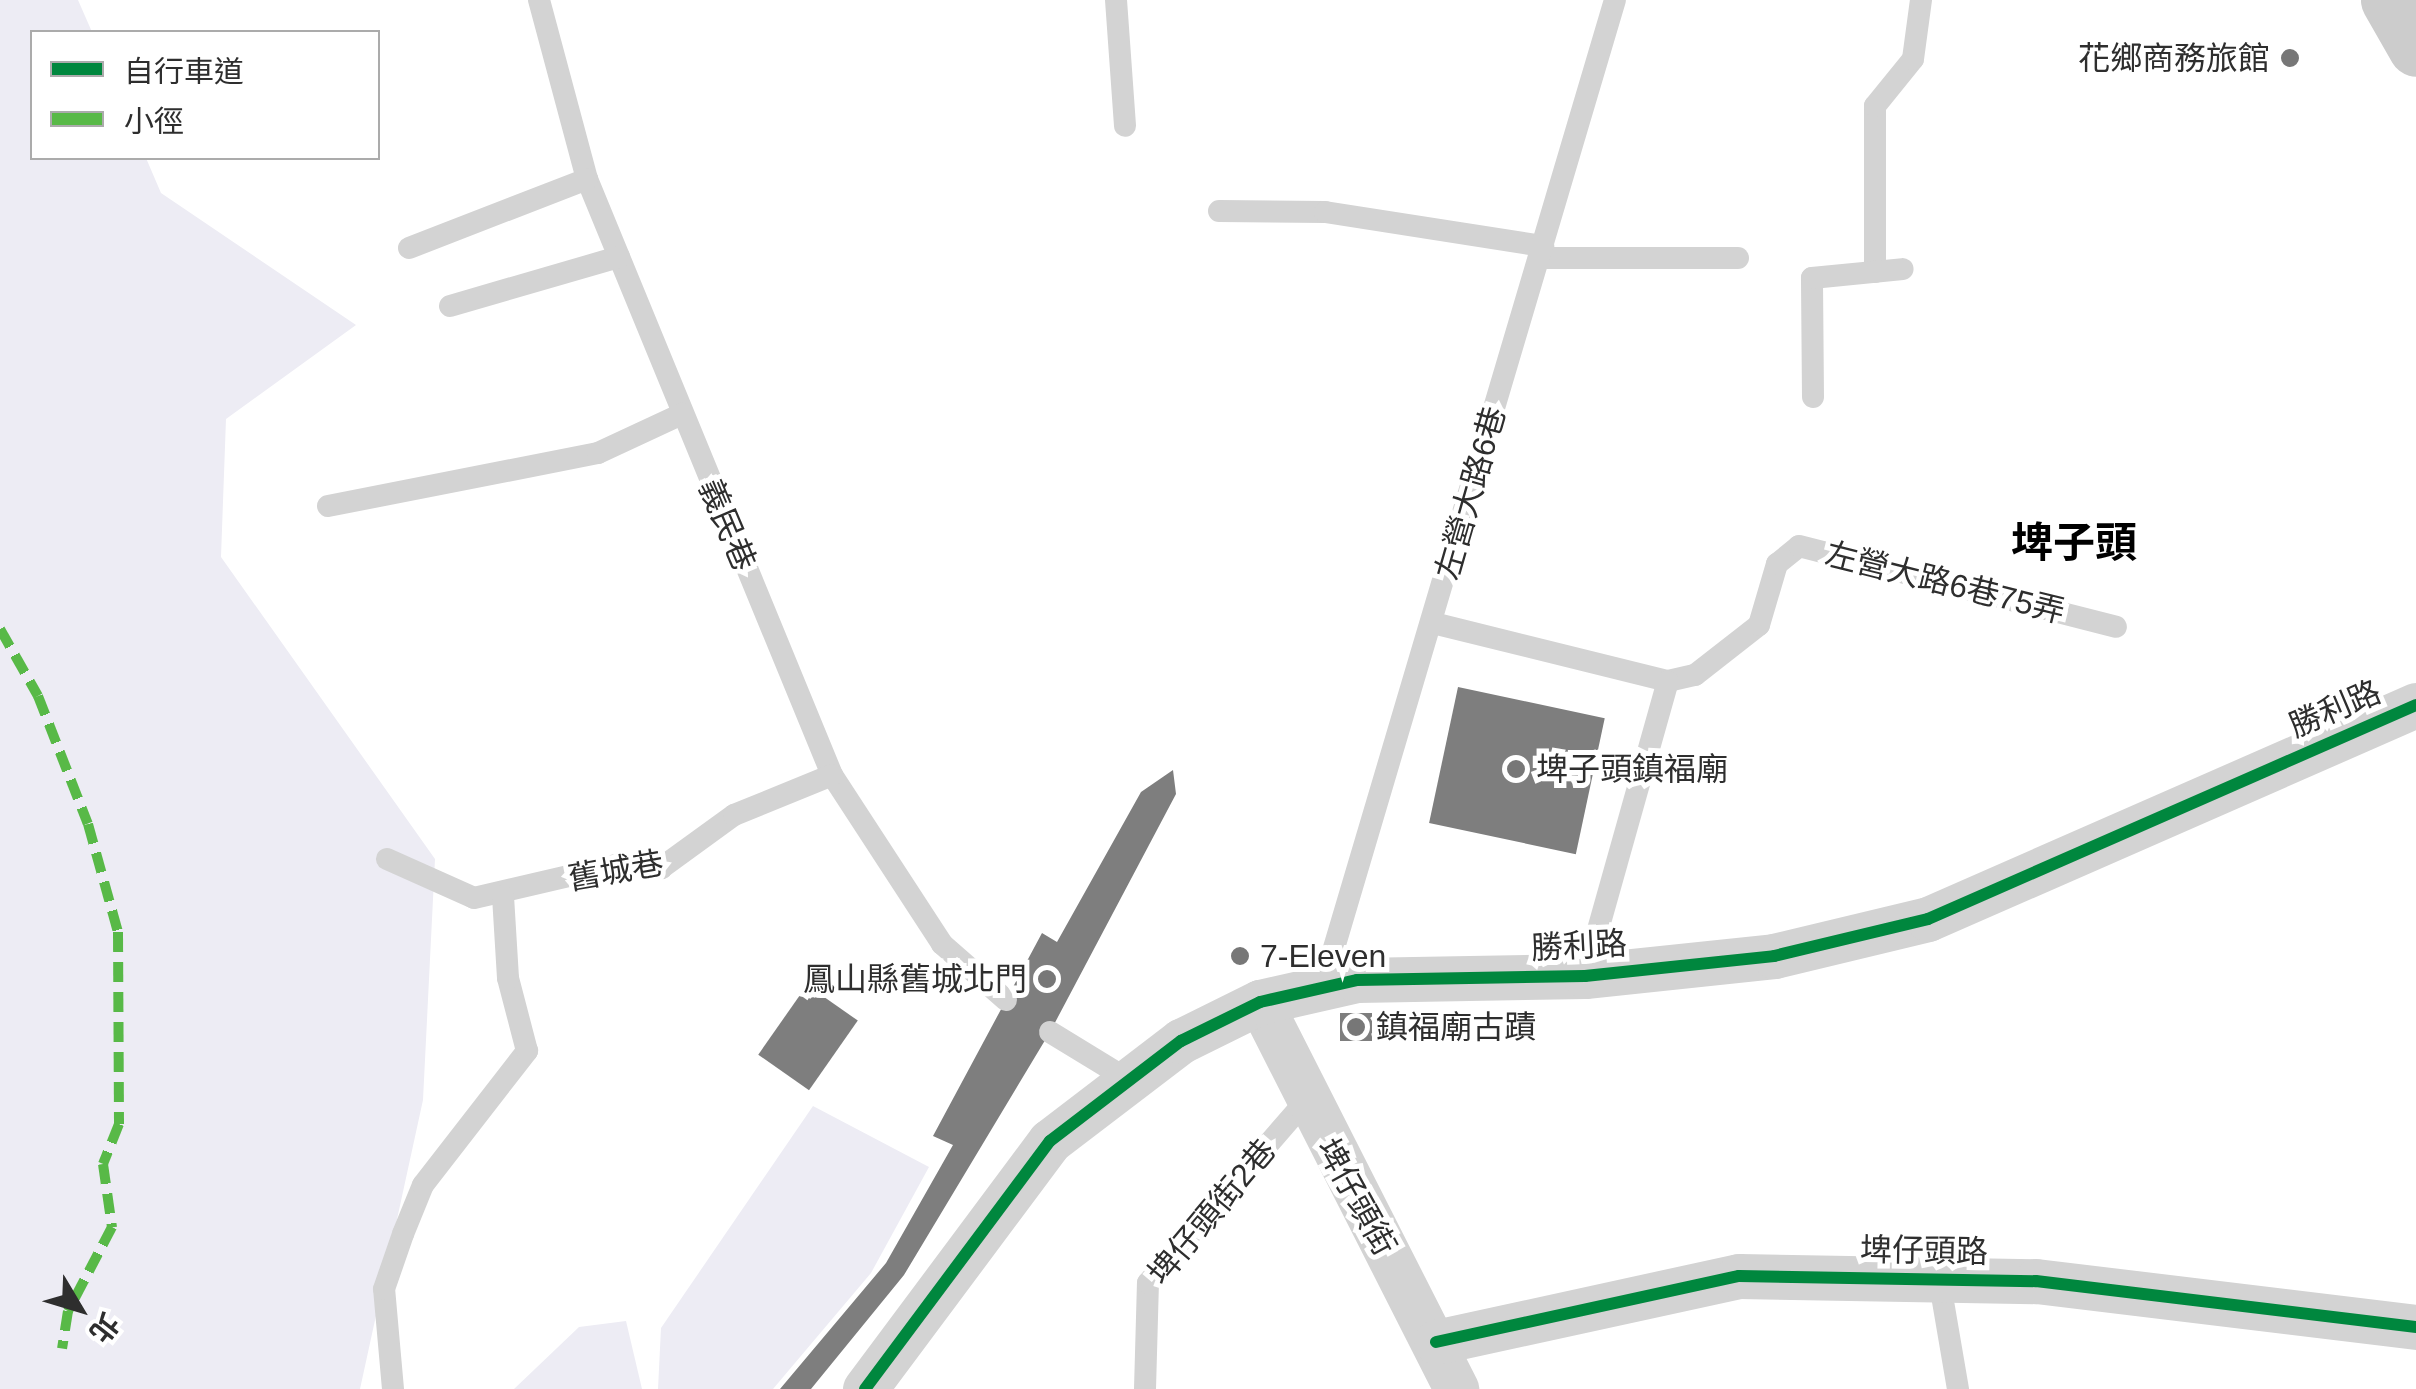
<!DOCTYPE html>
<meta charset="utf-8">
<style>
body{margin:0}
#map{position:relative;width:2416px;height:1389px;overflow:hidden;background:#fff;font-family:Arial,"Noto Sans TC",sans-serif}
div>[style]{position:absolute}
.green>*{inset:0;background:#edecf4}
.building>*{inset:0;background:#7e7e7e;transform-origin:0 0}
.lane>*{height:22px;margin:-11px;padding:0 11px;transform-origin:11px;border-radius:11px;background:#d3d3d3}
.street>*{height:45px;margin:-22.5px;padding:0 22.5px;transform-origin:22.5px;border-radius:22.5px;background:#d3d3d3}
.secondary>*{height:55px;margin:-27.5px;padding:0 27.5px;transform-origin:27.5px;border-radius:27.5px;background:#ccc}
.quiet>*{height:10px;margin-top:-5px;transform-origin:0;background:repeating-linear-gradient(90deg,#58b947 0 20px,transparent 0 30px)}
.cycleway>*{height:12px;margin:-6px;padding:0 6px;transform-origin:6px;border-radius:6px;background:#00873e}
.dots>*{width:28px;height:28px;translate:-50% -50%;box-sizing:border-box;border:5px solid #fff;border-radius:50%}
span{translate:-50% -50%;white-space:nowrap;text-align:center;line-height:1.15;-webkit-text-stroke:10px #fff;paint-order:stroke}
.poi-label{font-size:32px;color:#2e2e2e}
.right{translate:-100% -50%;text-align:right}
.left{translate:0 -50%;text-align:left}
.street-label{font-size:32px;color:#2e2e2e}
.district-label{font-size:42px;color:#000;font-weight:700}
.legend{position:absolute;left:30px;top:30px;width:350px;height:130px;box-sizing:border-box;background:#fff;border:2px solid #ababab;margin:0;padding:12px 18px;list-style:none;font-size:30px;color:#2e2e2e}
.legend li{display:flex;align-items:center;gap:20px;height:50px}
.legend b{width:50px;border:2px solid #ababab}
.north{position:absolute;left:30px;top:1259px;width:100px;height:100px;-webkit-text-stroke:8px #fff;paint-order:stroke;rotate:128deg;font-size:28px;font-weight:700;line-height:40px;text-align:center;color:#2e2e2e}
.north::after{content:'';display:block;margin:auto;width:35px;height:45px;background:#2e2e2e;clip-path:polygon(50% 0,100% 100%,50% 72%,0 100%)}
</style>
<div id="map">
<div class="green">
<i style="clip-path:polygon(0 0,78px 0,92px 32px,32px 32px,32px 158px,146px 158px,161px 193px,356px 325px,226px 419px,221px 557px,435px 859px,423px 1100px,360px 1389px,0 1389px)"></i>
<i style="clip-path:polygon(813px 1106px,929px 1167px,871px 1273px,773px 1389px,658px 1389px,661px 1328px)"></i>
<i style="clip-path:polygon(626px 1321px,642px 1389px,514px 1389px,579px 1327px)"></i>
</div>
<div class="building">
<i style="left:1458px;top:687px;width:150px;height:139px;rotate:12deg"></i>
<i style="clip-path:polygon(1173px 770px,1176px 794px,1050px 1032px,904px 1275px,811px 1389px,780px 1389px,886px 1263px,953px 1145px,933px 1136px,1042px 933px,1057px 942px,1141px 792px)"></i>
<i style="left:807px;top:985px;width:62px;height:85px;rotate:35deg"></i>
<i style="left:1372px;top:1013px;width:28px;height:32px;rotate:90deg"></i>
</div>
<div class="lane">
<i style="left:539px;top:0;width:185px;rotate:75deg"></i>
<i style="left:587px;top:179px;width:644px;rotate:67.65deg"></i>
<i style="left:832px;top:775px;width:202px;rotate:56.9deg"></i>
<i style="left:942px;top:944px;width:85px;rotate:41.2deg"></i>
<i style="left:1116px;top:0;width:126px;rotate:85.9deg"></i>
<i style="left:1219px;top:211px;width:106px;rotate:0.5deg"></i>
<i style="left:1325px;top:212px;width:221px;rotate:8.9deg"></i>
<i style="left:409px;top:248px;width:191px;rotate:-21.2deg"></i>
<i style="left:1540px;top:258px;width:198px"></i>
<i style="left:1875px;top:272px;width:166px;rotate:-90deg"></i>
<i style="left:1875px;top:106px;width:60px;rotate:-51deg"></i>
<i style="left:1913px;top:59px;width:60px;rotate:-82.3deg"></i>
<i style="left:450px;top:306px;width:176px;rotate:-16.2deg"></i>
<i style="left:1813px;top:397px;width:119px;rotate:-90.5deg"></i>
<i style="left:1812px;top:278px;width:91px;rotate:-5.6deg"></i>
<i style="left:328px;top:506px;width:275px;rotate:-11.1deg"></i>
<i style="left:598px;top:453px;width:93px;rotate:-24.9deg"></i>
<i style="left:1433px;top:623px;width:242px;rotate:13.9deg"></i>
<i style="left:1668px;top:681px;width:28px;rotate:-13deg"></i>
<i style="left:1695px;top:675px;width:81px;rotate:-38deg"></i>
<i style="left:1759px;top:625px;width:64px;rotate:-73.6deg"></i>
<i style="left:1777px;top:564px;width:28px;rotate:-39deg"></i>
<i style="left:1799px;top:546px;width:327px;rotate:14.3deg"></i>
<i style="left:387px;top:859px;width:95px;rotate:24.1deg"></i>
<i style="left:474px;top:898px;width:159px;rotate:-13.1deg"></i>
<i style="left:629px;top:862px;width:33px;rotate:11deg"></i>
<i style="left:661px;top:868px;width:90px;rotate:-36deg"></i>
<i style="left:734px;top:815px;width:106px;rotate:-22.2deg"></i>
<i style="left:1585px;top:976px;width:306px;rotate:-74.3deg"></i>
<i style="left:1323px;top:985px;width:1027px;rotate:-73.49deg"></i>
<i style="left:1050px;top:1032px;width:90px;rotate:31.4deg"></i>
<i style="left:1939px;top:1278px;width:113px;rotate:80.3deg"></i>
<i style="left:393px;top:1389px;width:100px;rotate:-95.1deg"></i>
<i style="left:384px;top:1289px;width:58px;rotate:-70.9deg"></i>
<i style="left:403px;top:1234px;width:53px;rotate:-67.8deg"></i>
<i style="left:423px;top:1185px;width:170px;rotate:-52.2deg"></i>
<i style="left:527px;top:1051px;width:75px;rotate:-104.6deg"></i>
<i style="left:508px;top:978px;width:82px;rotate:-93.5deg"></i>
<i style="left:1145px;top:1389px;width:106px;rotate:-88.4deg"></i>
<i style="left:1148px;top:1283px;width:238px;rotate:-49.1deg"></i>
</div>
<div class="street">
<i style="left:1260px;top:1002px;width:434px;rotate:63.1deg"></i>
<i style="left:1436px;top:1342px;width:310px;rotate:-12.3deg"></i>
<i style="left:1739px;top:1276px;width:297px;rotate:1deg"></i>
<i style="left:2036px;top:1281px;width:383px;rotate:6.9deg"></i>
<i style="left:865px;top:1389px;width:309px;rotate:-53.3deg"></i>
<i style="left:1050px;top:1141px;width:165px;rotate:-37.4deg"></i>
<i style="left:1181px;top:1041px;width:88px;rotate:-26.3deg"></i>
<i style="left:1260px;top:1002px;width:99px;rotate:-12.8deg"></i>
<i style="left:1357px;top:980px;width:228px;rotate:-1deg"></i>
<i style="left:1585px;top:976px;width:190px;rotate:-6deg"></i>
<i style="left:1774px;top:956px;width:158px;rotate:-13.5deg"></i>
<i style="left:1928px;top:919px;width:533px;rotate:-23.68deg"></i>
</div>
<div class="secondary">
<i style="left:2388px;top:0;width:56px;rotate:60.3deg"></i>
</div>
<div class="quiet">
<i style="left:0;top:629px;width:77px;rotate:60.4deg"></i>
<i style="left:38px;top:696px;width:137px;rotate:68.7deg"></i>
<i style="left:88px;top:824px;width:112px;rotate:74.5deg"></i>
<i style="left:118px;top:932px;width:192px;rotate:89.7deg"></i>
<i style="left:119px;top:1124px;width:43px;rotate:111.8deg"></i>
<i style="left:103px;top:1164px;width:64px;rotate:81.9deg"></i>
<i style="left:112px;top:1227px;width:95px;rotate:117.6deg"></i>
<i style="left:68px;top:1311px;width:38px;rotate:99deg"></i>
</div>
<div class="cycleway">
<i style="left:1436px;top:1342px;width:310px;rotate:-12.3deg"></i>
<i style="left:1739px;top:1276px;width:297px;rotate:1deg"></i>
<i style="left:2036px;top:1281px;width:383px;rotate:6.9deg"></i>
<i style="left:865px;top:1389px;width:309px;rotate:-53.3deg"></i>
<i style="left:1050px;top:1141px;width:165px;rotate:-37.4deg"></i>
<i style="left:1181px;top:1041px;width:88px;rotate:-26.3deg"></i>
<i style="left:1260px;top:1002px;width:99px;rotate:-12.8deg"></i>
<i style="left:1357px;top:980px;width:228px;rotate:-1deg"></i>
<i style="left:1585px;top:976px;width:190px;rotate:-6deg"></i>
<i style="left:1774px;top:956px;width:158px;rotate:-13.5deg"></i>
<i style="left:1928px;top:919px;width:533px;rotate:-23.68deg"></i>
</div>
<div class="dots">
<i style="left:2290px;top:58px;background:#777"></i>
<i style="left:1516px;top:769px;background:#777"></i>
<i style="left:1240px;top:956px;background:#777"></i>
<i style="left:1047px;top:979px;background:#777"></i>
<i style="left:1356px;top:1027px;background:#777"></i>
</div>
<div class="poi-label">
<span class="right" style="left:2270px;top:58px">花鄉商務旅館</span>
<span class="left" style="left:1536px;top:769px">埤子頭鎮福廟</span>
<span class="left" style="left:1260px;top:956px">7-Eleven</span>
<span class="right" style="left:1027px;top:979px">鳳山縣舊城北門</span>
<span class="left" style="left:1376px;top:1027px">鎮福廟古蹟</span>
</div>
<div class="street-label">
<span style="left:1471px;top:493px;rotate:-74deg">左營大路6巷</span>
<span style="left:727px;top:525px;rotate:67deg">義民巷</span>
<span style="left:1945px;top:583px;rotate:14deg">左營大路6巷75弄</span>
<span style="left:2335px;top:709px;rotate:-23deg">勝利路</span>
<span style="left:616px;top:871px;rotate:-10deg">舊城巷</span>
<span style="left:1579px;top:946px;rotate:-3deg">勝利路</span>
<span style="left:1356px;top:1197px;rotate:61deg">埤仔頭街</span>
<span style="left:1212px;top:1212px;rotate:-50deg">埤仔頭街2巷</span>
<span style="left:1924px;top:1251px;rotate:1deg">埤仔頭路</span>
</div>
<div class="district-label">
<span style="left:2074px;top:543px">埤子頭</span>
</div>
<ul class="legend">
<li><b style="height:12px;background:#00873e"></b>自行車道</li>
<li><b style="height:12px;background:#58b947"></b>小徑</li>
</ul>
<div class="north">北</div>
</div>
